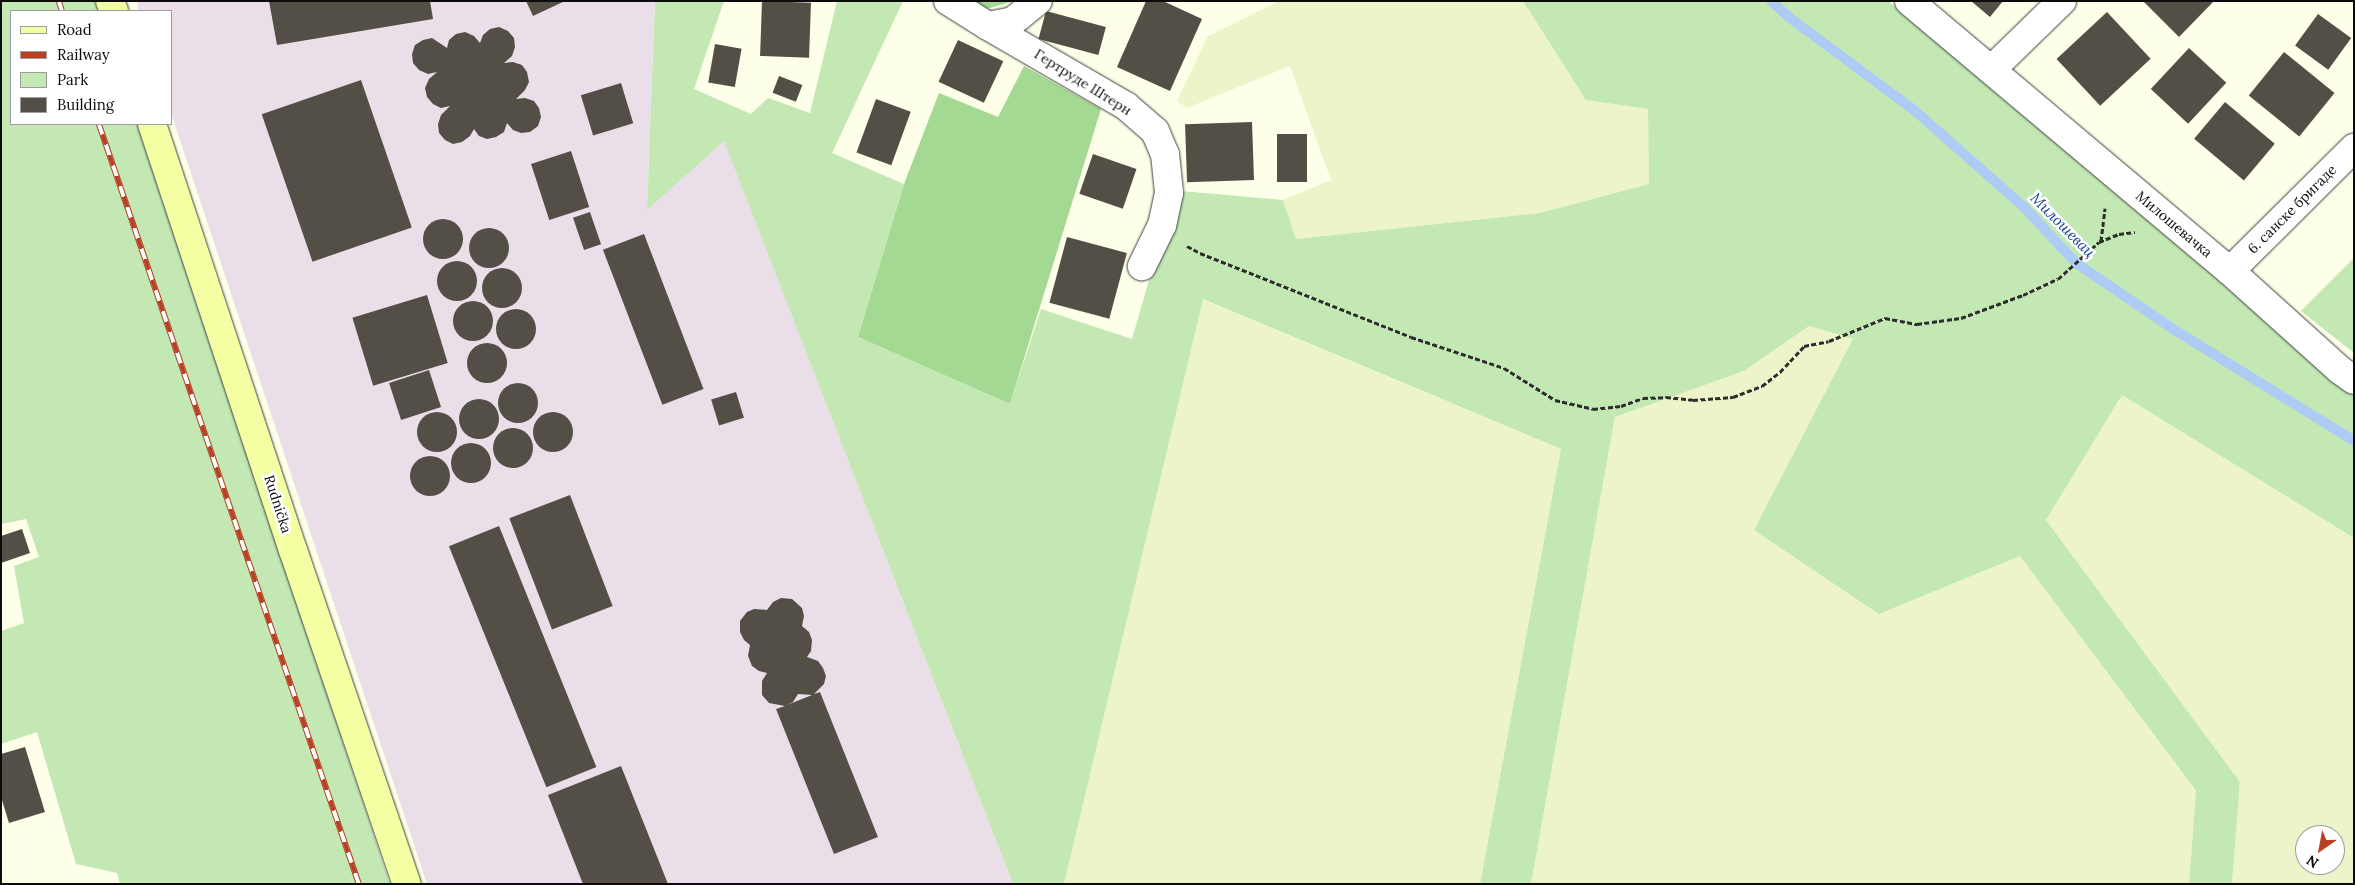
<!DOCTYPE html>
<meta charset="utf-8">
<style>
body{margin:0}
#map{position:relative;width:2355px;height:885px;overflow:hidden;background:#feffe9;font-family:Lora,serif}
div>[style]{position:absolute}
.industrial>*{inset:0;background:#eadfe9}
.farmland>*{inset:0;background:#eef4ca}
.green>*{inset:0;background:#c3e8b4}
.forest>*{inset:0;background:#a3d993}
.stream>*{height:10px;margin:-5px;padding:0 5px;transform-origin:5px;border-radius:5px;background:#aecbf5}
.building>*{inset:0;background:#534f47;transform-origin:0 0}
.round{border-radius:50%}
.path>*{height:3px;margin-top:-1.5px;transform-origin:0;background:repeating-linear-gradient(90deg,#2d2d2d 0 5px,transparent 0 7.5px)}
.roads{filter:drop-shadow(0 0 1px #3e3e3e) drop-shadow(0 0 1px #3e3e3e)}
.street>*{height:28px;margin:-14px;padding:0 14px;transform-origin:14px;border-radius:14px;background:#fff}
.secondary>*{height:28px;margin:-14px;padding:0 14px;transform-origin:14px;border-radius:14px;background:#f4ffa4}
.rail>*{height:5.5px;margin-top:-2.75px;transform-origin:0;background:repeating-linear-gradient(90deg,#fff 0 11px,#b93f25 0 22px);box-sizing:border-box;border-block:1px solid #b93f25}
span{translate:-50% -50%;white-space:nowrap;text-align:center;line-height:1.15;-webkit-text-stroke:5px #fff;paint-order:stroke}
.street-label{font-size:14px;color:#0b0b0b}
.water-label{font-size:15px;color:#16439b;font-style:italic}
.frame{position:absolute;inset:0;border:2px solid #0b0b0b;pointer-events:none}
.legend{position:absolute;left:10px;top:10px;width:162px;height:115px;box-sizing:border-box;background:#fff;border:1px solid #9d9d9d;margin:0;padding:6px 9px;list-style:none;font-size:15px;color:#0b0b0b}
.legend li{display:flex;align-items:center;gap:10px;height:25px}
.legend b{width:25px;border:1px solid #9d9d9d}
.north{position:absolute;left:2295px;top:825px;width:50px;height:50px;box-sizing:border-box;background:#fff;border:1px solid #9d9d9d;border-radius:50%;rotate:213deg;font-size:14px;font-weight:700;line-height:20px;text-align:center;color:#0b0b0b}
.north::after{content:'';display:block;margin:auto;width:18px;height:22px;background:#b93f25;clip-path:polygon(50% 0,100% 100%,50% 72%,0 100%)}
</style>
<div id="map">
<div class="industrial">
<i style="clip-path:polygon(137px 1px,655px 1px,647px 209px,724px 140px,1013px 884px,427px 884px,171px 113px,171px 11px,138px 11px)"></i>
</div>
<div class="farmland">
<i style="clip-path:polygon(1279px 1px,1523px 1px,1586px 100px,1648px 109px,1650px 184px,1540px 213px,1296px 239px,1283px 200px,1331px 180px,1290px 66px,1187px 108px,1177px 101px,1208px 36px)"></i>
<i style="clip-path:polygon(1202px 299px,1561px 449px,1480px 884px,1064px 884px)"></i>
<i style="clip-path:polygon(1809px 326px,1853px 339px,1879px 614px,2020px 556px,2196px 792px,2189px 884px,1531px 884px,1615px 417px,1744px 371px)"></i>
<i style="clip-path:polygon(evenodd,2122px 395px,2354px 538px,2354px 884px,2232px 884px,2240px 782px,2046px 520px,2122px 395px,2305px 835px,2335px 835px,2335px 865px,2305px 865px,2305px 835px)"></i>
</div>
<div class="green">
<i style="clip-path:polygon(1px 1px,99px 1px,102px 11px,11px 11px,11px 124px,139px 124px,390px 884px,120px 884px,117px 873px,76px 864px,37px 732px,1px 744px,1px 631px,24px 623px,14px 566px,39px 557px,26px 519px,1px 524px)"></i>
<i style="clip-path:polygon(655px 1px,724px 1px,694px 89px,751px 114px,768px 98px,810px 113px,837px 1px,903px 1px,832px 153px,904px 184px,858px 337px,1010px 404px,1041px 309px,1132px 339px,1160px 242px,1181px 191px,1283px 200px,1296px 239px,1540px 213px,1649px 184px,1648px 109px,1586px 100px,1523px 1px,1888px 1px,2354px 381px,2354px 538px,2122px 395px,2046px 520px,2240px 782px,2232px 884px,2189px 884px,2196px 791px,2020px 556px,1879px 614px,1754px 530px,1853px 339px,1809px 326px,1744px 371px,1615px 417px,1531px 884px,1480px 884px,1561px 449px,1203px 299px,1064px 884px,1013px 884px,724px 141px,647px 210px)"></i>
<i style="clip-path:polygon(2354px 258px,2354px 353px,2301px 311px)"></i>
</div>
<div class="forest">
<i style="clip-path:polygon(963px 1px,1014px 1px,979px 11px)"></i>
<i style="clip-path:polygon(1024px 66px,1101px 109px,1010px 404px,858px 337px,904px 184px,939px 93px,998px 117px)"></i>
</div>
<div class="stream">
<i style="left:1771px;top:1px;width:25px;rotate:42deg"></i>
<i style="left:1790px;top:18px;width:154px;rotate:36.6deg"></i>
<i style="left:1914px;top:110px;width:147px;rotate:41.4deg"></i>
<i style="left:2024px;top:207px;width:76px;rotate:47.1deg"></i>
<i style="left:2076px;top:263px;width:117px;rotate:34.2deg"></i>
<i style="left:2173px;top:329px;width:213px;rotate:31.7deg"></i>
</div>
<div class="building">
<i style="clip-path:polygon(269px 1px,430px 1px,433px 19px,277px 45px)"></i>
<i style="clip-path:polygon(526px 1px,565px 1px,533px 16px)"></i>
<i style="left:762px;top:1px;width:49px;height:55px;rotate:2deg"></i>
<i style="clip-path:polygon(1146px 1px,1163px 1px,1202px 19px,1170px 91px,1117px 67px)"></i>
<i style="clip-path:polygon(1971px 1px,2003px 1px,1990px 17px)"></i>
<i style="clip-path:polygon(2143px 1px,2214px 1px,2179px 37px)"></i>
<i style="left:1046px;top:11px;width:62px;height:29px;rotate:15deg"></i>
<i style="left:2107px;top:12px;width:64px;height:69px;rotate:47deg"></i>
<i style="left:2318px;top:14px;width:41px;height:39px;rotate:36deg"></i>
<i style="clip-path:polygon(499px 27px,508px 31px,514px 38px,515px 47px,512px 56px,504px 63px,513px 62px,522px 65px,527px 72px,529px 82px,525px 90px,516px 99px,525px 98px,534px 101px,539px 108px,541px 117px,538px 126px,530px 132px,521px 133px,513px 130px,507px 123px,504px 132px,496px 137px,487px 139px,479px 136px,474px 129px,470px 136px,462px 142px,453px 144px,445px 140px,439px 133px,438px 124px,441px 115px,450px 106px,441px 108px,433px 104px,427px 97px,425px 88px,429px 79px,437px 72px,428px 74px,419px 70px,413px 63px,412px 54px,415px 45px,423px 40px,432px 38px,447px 48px,449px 40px,456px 34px,465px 32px,474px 36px,480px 43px,483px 35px,490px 29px)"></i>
<i style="left:958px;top:40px;width:50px;height:46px;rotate:25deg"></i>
<i style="left:715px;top:44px;width:27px;height:39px;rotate:10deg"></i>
<i style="left:2189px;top:48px;width:51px;height:56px;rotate:43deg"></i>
<i style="left:2284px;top:52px;width:65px;height:56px;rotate:39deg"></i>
<i style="left:779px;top:76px;width:25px;height:18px;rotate:21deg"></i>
<i style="left:361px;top:80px;width:156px;height:105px;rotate:71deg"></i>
<i style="left:621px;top:83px;width:42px;height:42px;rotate:73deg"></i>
<i style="left:876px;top:99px;width:37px;height:57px;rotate:20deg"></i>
<i style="left:2225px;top:102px;width:65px;height:48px;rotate:40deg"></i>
<i style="left:1252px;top:122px;width:58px;height:67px;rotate:88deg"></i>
<i style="left:1277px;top:134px;width:30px;height:48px"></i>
<i style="left:571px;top:151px;width:59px;height:42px;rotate:72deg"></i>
<i style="left:1093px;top:154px;width:46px;height:42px;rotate:19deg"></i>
<i style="left:590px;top:212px;width:34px;height:18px;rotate:71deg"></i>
<i class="round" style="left:423px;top:219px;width:40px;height:40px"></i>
<i class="round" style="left:469px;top:228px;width:40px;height:40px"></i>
<i style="left:644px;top:234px;width:166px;height:44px;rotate:69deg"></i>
<i style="left:1067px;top:237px;width:62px;height:68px;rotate:15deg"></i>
<i class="round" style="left:437px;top:261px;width:40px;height:40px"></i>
<i class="round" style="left:482px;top:268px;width:40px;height:40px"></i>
<i style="left:427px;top:295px;width:71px;height:78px;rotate:73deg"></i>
<i class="round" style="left:453px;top:301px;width:40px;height:40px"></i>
<i class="round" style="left:496px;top:309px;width:40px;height:40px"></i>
<i class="round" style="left:467px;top:343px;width:40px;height:40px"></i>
<i style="left:429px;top:370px;width:39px;height:42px;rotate:72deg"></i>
<i class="round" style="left:498px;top:383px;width:40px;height:40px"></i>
<i style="left:736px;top:392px;width:27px;height:26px;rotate:73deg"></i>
<i class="round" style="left:459px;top:399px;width:40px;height:40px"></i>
<i class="round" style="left:417px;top:412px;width:40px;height:40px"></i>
<i class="round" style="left:533px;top:412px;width:40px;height:40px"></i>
<i class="round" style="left:493px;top:428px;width:40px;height:40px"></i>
<i class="round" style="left:451px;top:443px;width:40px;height:40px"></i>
<i class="round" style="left:410px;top:456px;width:40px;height:40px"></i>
<i style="left:570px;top:495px;width:119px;height:65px;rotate:69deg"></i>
<i style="left:499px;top:526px;width:260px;height:54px;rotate:68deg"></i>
<i style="clip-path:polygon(22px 529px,30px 553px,1px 563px,1px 536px)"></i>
<i style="clip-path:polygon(evenodd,781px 598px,792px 599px,802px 608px,804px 616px,802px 626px,809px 632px,812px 640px,811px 651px,807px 657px,818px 661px,823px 668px,826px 676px,824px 684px,814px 694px,820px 692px,878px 837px,834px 854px,776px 709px,785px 706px,769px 703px,762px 695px,762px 681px,767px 673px,759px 671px,752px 666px,748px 656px,750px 645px,744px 640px,740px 632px,740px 621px,747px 612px,754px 609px,767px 610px,773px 602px,781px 598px,798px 694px,812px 695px,787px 705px,793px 702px,798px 694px)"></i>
<i style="clip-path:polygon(25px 747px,45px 812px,9px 823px,1px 797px,1px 754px)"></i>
<i style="clip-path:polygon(621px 766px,668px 884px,583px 884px,548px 795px)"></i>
</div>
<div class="path">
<i style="left:2101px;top:241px;width:33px;rotate:-83deg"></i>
<i style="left:1187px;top:246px;width:15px;rotate:28deg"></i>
<i style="left:1200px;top:253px;width:227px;rotate:21.7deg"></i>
<i style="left:1411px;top:337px;width:98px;rotate:18.4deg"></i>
<i style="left:1504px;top:368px;width:60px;rotate:32.1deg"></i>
<i style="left:1555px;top:400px;width:39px;rotate:13deg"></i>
<i style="left:1593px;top:409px;width:28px;rotate:-6deg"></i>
<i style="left:1621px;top:406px;width:23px;rotate:-20deg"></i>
<i style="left:1643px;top:398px;width:23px;rotate:-2deg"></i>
<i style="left:1666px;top:397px;width:27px;rotate:6deg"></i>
<i style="left:1693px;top:400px;width:40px;rotate:-4.3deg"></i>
<i style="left:1733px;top:397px;width:31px;rotate:-21deg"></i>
<i style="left:1762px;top:386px;width:23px;rotate:-38deg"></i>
<i style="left:1780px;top:372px;width:35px;rotate:-47deg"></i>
<i style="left:1804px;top:346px;width:25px;rotate:-11deg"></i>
<i style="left:1829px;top:341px;width:61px;rotate:-22.3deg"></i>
<i style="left:1885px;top:318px;width:33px;rotate:11deg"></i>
<i style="left:1917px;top:324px;width:44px;rotate:-7.8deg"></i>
<i style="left:1961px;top:318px;width:66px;rotate:-20.4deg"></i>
<i style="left:2023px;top:295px;width:38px;rotate:-25deg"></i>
<i style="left:2058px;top:279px;width:55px;rotate:-42.1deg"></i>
<i style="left:2099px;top:242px;width:22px;rotate:-22deg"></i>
<i style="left:2119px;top:234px;width:16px;rotate:-7deg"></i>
</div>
<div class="roads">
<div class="street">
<i style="left:948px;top:1px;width:47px;rotate:32deg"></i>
<i style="left:988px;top:26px;width:25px;rotate:-11deg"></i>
<i style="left:1013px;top:21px;width:32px;rotate:-39deg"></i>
<i style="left:1909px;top:1px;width:419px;rotate:40.1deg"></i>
<i style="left:2230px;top:271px;width:148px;rotate:42deg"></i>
<i style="left:2340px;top:370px;width:17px;rotate:36deg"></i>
<i style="left:988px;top:26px;width:160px;rotate:30.1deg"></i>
<i style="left:1126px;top:106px;width:38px;rotate:41deg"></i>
<i style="left:1155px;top:131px;width:25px;rotate:67deg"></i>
<i style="left:1165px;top:154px;width:39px;rotate:84deg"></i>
<i style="left:1169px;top:193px;width:33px;rotate:102deg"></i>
<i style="left:1162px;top:225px;width:46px;rotate:116deg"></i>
<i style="left:1991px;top:70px;width:99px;rotate:-44.2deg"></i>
<i style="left:2230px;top:271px;width:175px;rotate:-44.8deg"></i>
</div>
<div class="secondary">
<i style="left:110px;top:1px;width:11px;rotate:68deg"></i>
<i style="left:152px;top:124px;width:449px;rotate:71.7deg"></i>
<i style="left:293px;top:550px;width:353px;rotate:71.2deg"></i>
</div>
</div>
<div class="rail">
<i style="left:59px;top:1px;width:10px;rotate:73deg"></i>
<i style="left:99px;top:124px;width:803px;rotate:71.11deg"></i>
</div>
<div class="street-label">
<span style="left:1083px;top:82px;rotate:32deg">Гертруде Штерн</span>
<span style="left:2292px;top:209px;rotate:-45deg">6. санске бригаде</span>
<span style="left:2174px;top:224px;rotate:40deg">Милошевачка</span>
<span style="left:278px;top:504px;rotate:72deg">Rudnička</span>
</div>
<div class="water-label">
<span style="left:2063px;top:225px;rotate:45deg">Милошевац</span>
</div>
<div class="frame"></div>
<ul class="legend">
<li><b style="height:6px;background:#f4ffa4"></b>Road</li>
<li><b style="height:6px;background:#b93f25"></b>Railway</li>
<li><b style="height:14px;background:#c3e8b4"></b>Park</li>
<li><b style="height:14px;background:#534f47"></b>Building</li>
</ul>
<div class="north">N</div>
</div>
